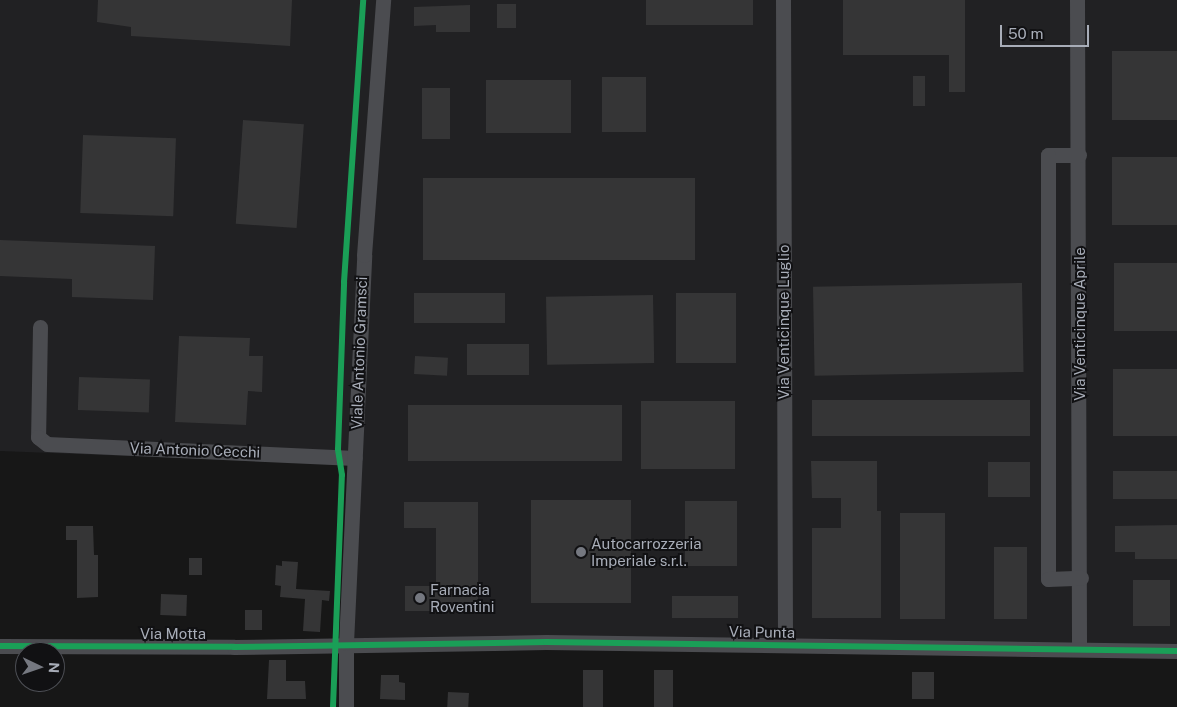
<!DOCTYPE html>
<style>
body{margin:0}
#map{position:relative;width:1177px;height:707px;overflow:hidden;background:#171717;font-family:"Public Sans",sans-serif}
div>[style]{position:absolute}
.built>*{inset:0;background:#212123}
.building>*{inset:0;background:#353536;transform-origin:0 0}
.minor>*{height:15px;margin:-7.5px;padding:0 7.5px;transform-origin:7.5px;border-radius:7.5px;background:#4b4c50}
.cycleway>*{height:6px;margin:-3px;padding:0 3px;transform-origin:3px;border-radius:3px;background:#1a9f57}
.dots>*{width:14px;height:14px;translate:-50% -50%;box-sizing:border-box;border:2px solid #111113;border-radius:50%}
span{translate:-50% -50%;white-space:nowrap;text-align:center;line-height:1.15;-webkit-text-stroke:4px #111113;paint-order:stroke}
.street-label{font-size:15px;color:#a8adb8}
.poi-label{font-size:15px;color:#a8adb8}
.left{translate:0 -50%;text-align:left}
.north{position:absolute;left:15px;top:642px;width:50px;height:50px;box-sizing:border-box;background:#111113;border:1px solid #4d4f55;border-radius:50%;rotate:93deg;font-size:14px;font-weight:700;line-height:20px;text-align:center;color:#a8adb8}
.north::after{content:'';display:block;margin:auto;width:18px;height:22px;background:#757880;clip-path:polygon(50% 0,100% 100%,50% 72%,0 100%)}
.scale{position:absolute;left:1000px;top:25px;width:89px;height:22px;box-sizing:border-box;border:2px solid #a8adb8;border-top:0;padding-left:6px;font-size:15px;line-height:18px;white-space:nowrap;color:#a8adb8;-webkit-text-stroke:4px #111113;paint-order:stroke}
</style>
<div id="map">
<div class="built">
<i style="clip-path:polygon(0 0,1177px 0,1177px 649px,353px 639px,355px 465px,0 451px)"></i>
</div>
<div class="building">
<i style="clip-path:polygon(98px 0,292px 0,290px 46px,131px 36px,131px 27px,97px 22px)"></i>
<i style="left:646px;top:0;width:107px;height:25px"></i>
<i style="clip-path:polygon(843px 0,965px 0,965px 92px,949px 92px,949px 55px,843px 55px)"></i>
<i style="left:497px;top:4px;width:19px;height:24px"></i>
<i style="clip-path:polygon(470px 5px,470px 32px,436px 32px,436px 25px,414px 26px,414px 7px)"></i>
<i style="left:1112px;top:51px;width:65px;height:69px"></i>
<i style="left:913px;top:76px;width:12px;height:30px"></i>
<i style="left:602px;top:77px;width:44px;height:55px"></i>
<i style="left:486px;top:80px;width:85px;height:53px"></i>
<i style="left:422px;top:88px;width:28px;height:51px"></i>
<i style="left:243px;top:120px;width:61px;height:104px;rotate:4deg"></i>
<i style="left:83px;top:135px;width:93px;height:78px;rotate:2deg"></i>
<i style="left:1112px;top:157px;width:65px;height:68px"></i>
<i style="left:695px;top:178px;width:82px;height:272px;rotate:90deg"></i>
<i style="clip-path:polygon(0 240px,155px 246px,153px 300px,72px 297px,72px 279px,0 276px)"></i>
<i style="left:1114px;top:263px;width:63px;height:68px"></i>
<i style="left:1022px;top:283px;width:89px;height:209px;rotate:89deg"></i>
<i style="left:414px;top:293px;width:91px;height:30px"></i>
<i style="left:676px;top:293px;width:60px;height:70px"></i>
<i style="left:653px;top:295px;width:68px;height:107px;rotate:89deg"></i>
<i style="clip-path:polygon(179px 336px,250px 338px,249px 356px,263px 356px,262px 392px,248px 391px,246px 425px,175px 422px)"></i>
<i style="left:467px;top:344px;width:62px;height:31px"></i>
<i style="left:415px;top:356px;width:33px;height:18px;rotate:3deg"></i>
<i style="left:1113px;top:369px;width:64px;height:67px"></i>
<i style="left:79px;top:377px;width:71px;height:33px;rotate:2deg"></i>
<i style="left:1030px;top:400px;width:36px;height:218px;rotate:90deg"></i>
<i style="left:641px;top:401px;width:94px;height:68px"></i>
<i style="left:408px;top:405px;width:214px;height:56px"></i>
<i style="clip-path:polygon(811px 461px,877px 461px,877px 511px,881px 511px,881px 618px,812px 618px,812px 528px,841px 528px,841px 498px,812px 498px)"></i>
<i style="left:988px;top:462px;width:42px;height:35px"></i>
<i style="left:1113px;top:471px;width:64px;height:28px"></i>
<i style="left:531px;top:500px;width:100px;height:103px"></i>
<i style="left:737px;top:501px;width:65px;height:52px;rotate:90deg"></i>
<i style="clip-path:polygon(404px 502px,478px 502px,478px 611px,405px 611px,405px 586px,436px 586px,436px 528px,404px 528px)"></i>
<i style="left:900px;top:513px;width:45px;height:106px"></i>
<i style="clip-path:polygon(1177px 525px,1177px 559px,1135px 559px,1135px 552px,1115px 552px,1115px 526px)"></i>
<i style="clip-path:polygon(66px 526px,93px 526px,94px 555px,98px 555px,98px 597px,77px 598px,77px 540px,66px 540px)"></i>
<i style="left:994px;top:547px;width:33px;height:72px"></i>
<i style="left:189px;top:558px;width:13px;height:17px"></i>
<i style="clip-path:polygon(282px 561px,298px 562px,296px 589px,330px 591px,329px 601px,322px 600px,320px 632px,303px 631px,305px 599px,280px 597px,281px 586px,275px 585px,276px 565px,282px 566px)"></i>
<i style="left:1133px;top:580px;width:37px;height:46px"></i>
<i style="left:161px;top:594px;width:26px;height:21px;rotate:2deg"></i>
<i style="left:672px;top:596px;width:66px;height:22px"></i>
<i style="left:245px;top:610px;width:17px;height:20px"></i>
<i style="clip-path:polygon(269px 660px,286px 660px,286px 681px,305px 681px,306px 699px,267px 699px)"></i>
<i style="left:583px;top:670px;width:20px;height:37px"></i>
<i style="left:654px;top:670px;width:19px;height:37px"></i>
<i style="left:912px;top:672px;width:22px;height:27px"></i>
<i style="clip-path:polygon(381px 675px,399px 675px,399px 682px,405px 683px,405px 700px,380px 699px)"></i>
<i style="left:448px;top:692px;width:21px;height:15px;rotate:3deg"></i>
</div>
<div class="minor">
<i style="left:783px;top:0;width:644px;rotate:89.82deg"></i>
<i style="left:1077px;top:0;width:649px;rotate:89.82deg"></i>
<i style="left:1079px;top:155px;width:31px;rotate:180deg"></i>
<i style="left:1048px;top:155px;width:424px;rotate:90deg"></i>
<i style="left:1048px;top:579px;width:33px;rotate:-2deg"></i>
<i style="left:40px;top:327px;width:110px;rotate:91deg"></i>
<i style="left:38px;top:437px;width:11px;rotate:38deg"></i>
<i style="left:47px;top:444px;width:308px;rotate:2.6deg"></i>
<i style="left:0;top:646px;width:234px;rotate:0.2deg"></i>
<i style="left:234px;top:647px;width:312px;rotate:-0.9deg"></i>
<i style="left:546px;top:642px;width:631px;rotate:0.82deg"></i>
<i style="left:346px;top:707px;width:64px;rotate:-90deg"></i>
<i style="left:346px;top:643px;width:388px;rotate:-87.3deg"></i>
<i style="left:364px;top:255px;width:256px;rotate:-85.7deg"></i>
</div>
<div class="cycleway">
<i style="left:0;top:646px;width:234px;rotate:0.2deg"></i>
<i style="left:234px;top:647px;width:312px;rotate:-0.9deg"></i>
<i style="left:546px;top:642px;width:631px;rotate:0.82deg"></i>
<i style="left:333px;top:707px;width:232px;rotate:-87.8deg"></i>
<i style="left:342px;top:475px;width:26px;rotate:-99deg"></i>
<i style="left:338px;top:449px;width:167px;rotate:-87.9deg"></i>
<i style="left:344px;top:282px;width:283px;rotate:-86.1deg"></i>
</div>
<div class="dots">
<i style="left:581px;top:552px;background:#757880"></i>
<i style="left:420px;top:598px;background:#757880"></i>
</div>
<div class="street-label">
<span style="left:784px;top:322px;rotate:-90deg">Via Venticinque Luglio</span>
<span style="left:1080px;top:324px;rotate:-90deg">Via Venticinque Aprile</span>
<span style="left:359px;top:353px;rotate:-88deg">Viale Antonio Gramsci</span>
<span style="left:195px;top:450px;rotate:2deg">Via Antonio Cecchi</span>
<span style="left:762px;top:632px;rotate:1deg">Via Punta</span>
<span style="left:173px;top:634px">Via Motta</span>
</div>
<div class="poi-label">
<span class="left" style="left:591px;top:552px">Autocarrozzeria<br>Imperiale s.r.l.</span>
<span class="left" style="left:430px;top:598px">Farnacia<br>Roventini</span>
</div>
<div class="north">N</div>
<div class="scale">50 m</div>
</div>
